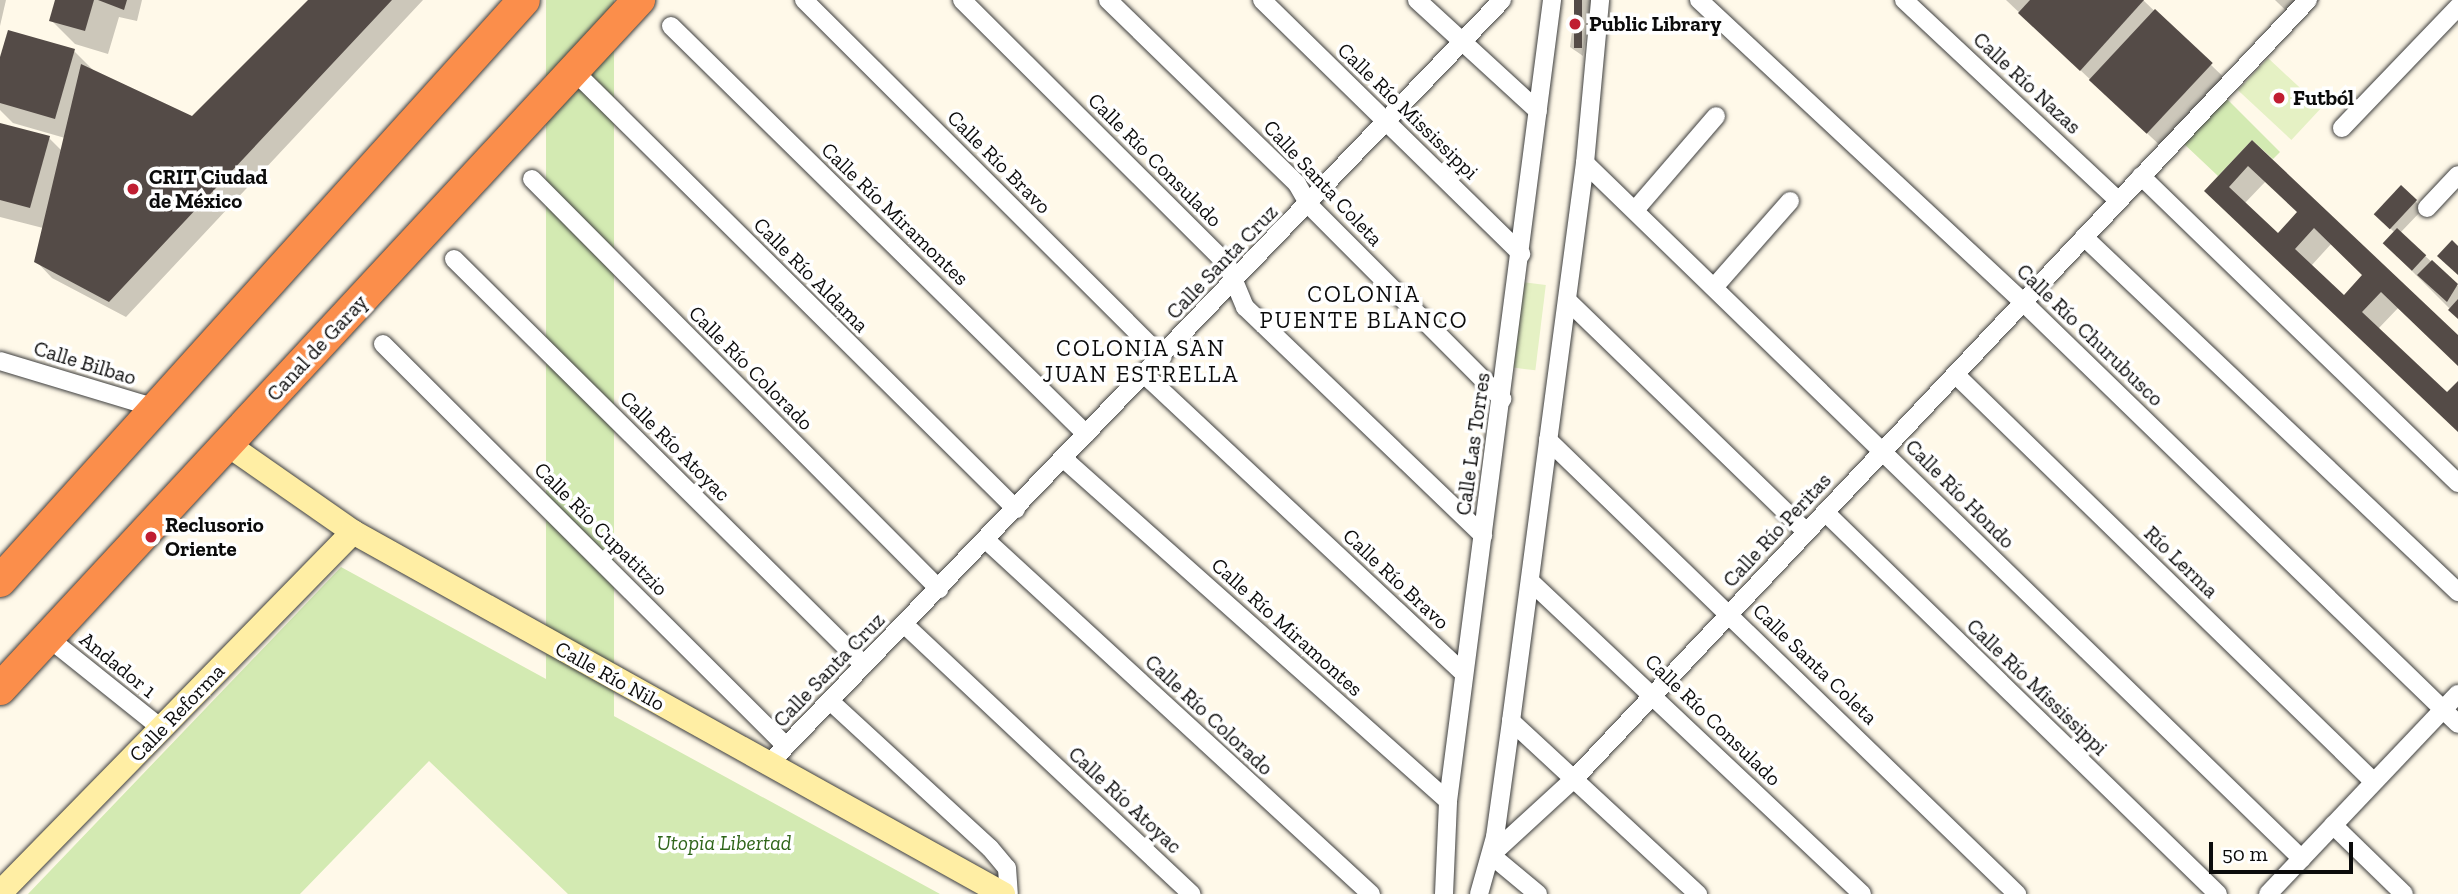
<!DOCTYPE html>
<meta charset="utf-8">
<style>
body{margin:0}
#map{position:relative;width:2458px;height:894px;overflow:hidden;background:#fff9e9;font-family:"Zilla Slab",serif}
div>[style]{position:absolute}
.green>*{inset:0;background:#d3eab2;transform-origin:0 0}
.pitch>*{inset:0;background:#e5f1c4;transform-origin:0 0}
.shadow>*{inset:0;background:#0003}
.building>*{inset:0;background:#544b47;transform-origin:0 0}
.roads{filter:drop-shadow(0 0 2px #3e3e3e) drop-shadow(0 0 2px #3e3e3e)}
.street>*{height:18px;margin:-9px;padding:0 9px;transform-origin:9px;border-radius:9px;background:#fff}
.secondary>*{height:24px;margin:-12px;padding:0 12px;transform-origin:12px;border-radius:12px;background:#ffeea4}
.highway>*{height:32px;margin:-16px;padding:0 16px;transform-origin:16px;border-radius:16px;background:#fb8e4b}
.dots>*{width:19px;height:19px;translate:-50% -50%;box-sizing:border-box;border:4px solid #fff;border-radius:50%}
span{translate:-50% -50%;white-space:nowrap;text-align:center;line-height:1.15;-webkit-text-stroke:7px #fff;paint-order:stroke}
.poi-label{font-size:21px;color:#0b0b0b;font-weight:700}
.left{translate:0 -50%;text-align:left}
.street-label{font-size:21px;color:#0b0b0b}
.park-label{font-size:21px;color:#2f651a;font-style:italic}
.neighbourhood-label{font-size:23px;color:#0b0b0b;letter-spacing:2px}
.scale{position:absolute;left:2209px;top:842px;width:144px;height:32px;box-sizing:border-box;border:4px solid #0b0b0b;border-top:0;padding-left:9px;font-size:21px;line-height:24px;white-space:nowrap;color:#0b0b0b;-webkit-text-stroke:5px #fff;paint-order:stroke}
</style>
<div id="map">
<div class="green">
<i style="left:546px;top:0;width:68px;height:809px"></i>
<i style="clip-path:polygon(2225px 97px,2280px 152px,2273px 159px,2252px 140px,2218px 176px,2182px 142px)"></i>
<i style="clip-path:polygon(341px 567px,940px 894px,568px 894px,429px 761px,300px 894px,28px 894px)"></i>
</div>
<div class="pitch">
<i style="left:2268px;top:58px;width:73px;height:44px;rotate:43deg"></i>
<i style="left:1522px;top:282px;width:24px;height:86px;rotate:7deg"></i>
</div>
<div class="shadow">
<i style="clip-path:polygon(0 0,6px 0,0 26px)"></i>
<i style="clip-path:polygon(57px 0,142px 0,137px 21px,119px 17px,108px 54px,75px 44px,51px 20px)"></i>
<i style="clip-path:polygon(311px 0,423px 0,126px 317px,52px 278px,36px 261px,43px 228px,0 217px,0 125px,49px 138px,62px 151px,65px 138px,13px 123px,0 110px,0 63px,74px 51px,97px 74px,193px 118px)"></i>
<i style="clip-path:polygon(1576px 0,1591px 0,1583px 56px,1570px 47px)"></i>
<i style="clip-path:polygon(2006px 0,2143px 0,2234px 87px,2168px 153px)"></i>
<i style="clip-path:polygon(2275px 0,2320px 0,2298px 22px)"></i>
<i style="clip-path:polygon(evenodd,2253px 143px,2458px 337px,2458px 364px,2399px 307px,2378px 329px,2447px 395px,2458px 383px,2458px 430px,2206px 191px,2253px 143px,2266px 181px,2299px 212px,2278px 235px,2244px 204px,2266px 181px,2253px 143px,2332px 243px,2365px 275px,2344px 298px,2311px 266px,2332px 243px)"></i>
<i style="clip-path:polygon(2401px 187px,2423px 209px,2400px 233px,2458px 286px,2458px 317px,2393px 252px,2395px 233px,2376px 214px)"></i>
</div>
<div class="building">
<i style="clip-path:polygon(55px 0,94px 0,85px 31px,49px 21px)"></i>
<i style="clip-path:polygon(98px 0,127px 0,124px 10px)"></i>
<i style="clip-path:polygon(308px 0,392px 0,109px 302px,34px 262px,81px 64px,192px 116px)"></i>
<i style="left:1574px;top:0;width:8px;height:48px"></i>
<i style="clip-path:polygon(2030px 0,2144px 0,2080px 71px,2018px 13px)"></i>
<i style="left:2155px;top:9px;width:79px;height:97px;rotate:43deg"></i>
<i style="clip-path:polygon(8px 30px,75px 49px,55px 119px,0 103px,0 57px)"></i>
<i style="clip-path:polygon(0 123px,50px 136px,30px 208px,0 200px)"></i>
<i style="clip-path:polygon(evenodd,2252px 140px,2458px 335px,2458px 366px,2381px 292px,2362px 312px,2447px 392px,2458px 381px,2458px 432px,2204px 191px,2252px 140px,2248px 166px,2297px 212px,2278px 233px,2229px 187px,2248px 166px,2252px 140px,2314px 228px,2362px 275px,2344px 295px,2295px 249px,2314px 228px)"></i>
<i style="left:2401px;top:185px;width:22px;height:40px;rotate:43deg"></i>
<i style="left:2397px;top:228px;width:40px;height:21px;rotate:43deg"></i>
<i style="clip-path:polygon(2452px 240px,2458px 246px,2458px 275px,2437px 256px)"></i>
<i style="clip-path:polygon(2432px 260px,2458px 284px,2447px 302px,2417px 275px)"></i>
<i style="clip-path:polygon(2458px 299px,2458px 319px,2448px 310px)"></i>
</div>
<div class="roads">
<div class="street">
<i style="left:804px;top:0;width:506px;rotate:44.92deg"></i>
<i style="left:962px;top:0;width:374px;rotate:44.9deg"></i>
<i style="left:1227px;top:264px;width:47px;rotate:67.3deg"></i>
<i style="left:1245px;top:307px;width:330px;rotate:43.8deg"></i>
<i style="left:1108px;top:0;width:264px;rotate:44.2deg"></i>
<i style="left:1297px;top:184px;width:24px;rotate:60deg"></i>
<i style="left:1309px;top:205px;width:274px;rotate:45.1deg"></i>
<i style="left:1262px;top:0;width:363px;rotate:44.4deg"></i>
<i style="left:1417px;top:0;width:164px;rotate:42.5deg"></i>
<i style="left:1699px;top:0;width:442px;rotate:43deg"></i>
<i style="left:2022px;top:301px;width:607px;rotate:44.13deg"></i>
<i style="left:1904px;top:0;width:293px;rotate:43.1deg"></i>
<i style="left:671px;top:26px;width:582px;rotate:44.51deg"></i>
<i style="left:575px;top:72px;width:621px;rotate:44.74deg"></i>
<i style="left:2342px;top:128px;width:168px;rotate:-46.2deg"></i>
<i style="left:1585px;top:163px;width:999px;rotate:44.15deg"></i>
<i style="left:2141px;top:176px;width:441px;rotate:44.1deg"></i>
<i style="left:532px;top:179px;width:578px;rotate:45.21deg"></i>
<i style="left:2427px;top:208px;width:45px;rotate:-46.8deg"></i>
<i style="left:1635px;top:210px;width:124px;rotate:-49.2deg"></i>
<i style="left:2084px;top:237px;width:516px;rotate:43.51deg"></i>
<i style="left:454px;top:259px;width:577px;rotate:44.72deg"></i>
<i style="left:1716px;top:285px;width:112px;rotate:-48.6deg"></i>
<i style="left:1568px;top:301px;width:332px;rotate:44.1deg"></i>
<i style="left:383px;top:344px;width:569px;rotate:44.93deg"></i>
<i style="left:0;top:361px;width:163px;rotate:16.8deg"></i>
<i style="left:1145px;top:375px;width:437px;rotate:43.1deg"></i>
<i style="left:1956px;top:375px;width:583px;rotate:44.24deg"></i>
<i style="left:1548px;top:440px;width:653px;rotate:44.07deg"></i>
<i style="left:1064px;top:459px;width:514px;rotate:41.69deg"></i>
<i style="left:1825px;top:512px;width:548px;rotate:44.19deg"></i>
<i style="left:986px;top:540px;width:523px;rotate:42.6deg"></i>
<i style="left:1530px;top:581px;width:456px;rotate:43.3deg"></i>
<i style="left:905px;top:625px;width:393px;rotate:43.2deg"></i>
<i style="left:46px;top:636px;width:149px;rotate:38.7deg"></i>
<i style="left:830px;top:701px;width:217px;rotate:42.6deg"></i>
<i style="left:990px;top:848px;width:26px;rotate:50deg"></i>
<i style="left:1007px;top:868px;width:26px;rotate:86deg"></i>
<i style="left:1511px;top:721px;width:255px;rotate:42.8deg"></i>
<i style="left:768px;top:765px;width:1060px;rotate:-46.18deg"></i>
<i style="left:2333px;top:825px;width:99px;rotate:44.2deg"></i>
<i style="left:1491px;top:855px;width:114px;rotate:-42.5deg"></i>
<i style="left:1575px;top:778px;width:1069px;rotate:-46.71deg"></i>
<i style="left:1491px;top:855px;width:61px;rotate:39.7deg"></i>
<i style="left:1444px;top:894px;width:93px;rotate:-87.5deg"></i>
<i style="left:1448px;top:801px;width:808px;rotate:-82.6deg"></i>
<i style="left:1479px;top:894px;width:59px;rotate:-74.3deg"></i>
<i style="left:1495px;top:837px;width:117px;rotate:-82.1deg"></i>
<i style="left:1511px;top:721px;width:563px;rotate:-82.45deg"></i>
<i style="left:1585px;top:163px;width:164px;rotate:-84.7deg"></i>
<i style="left:2268px;top:894px;width:276px;rotate:-46.5deg"></i>
</div>
<div class="secondary">
<i style="left:227px;top:444px;width:154px;rotate:34.9deg"></i>
<i style="left:353px;top:532px;width:744px;rotate:29.11deg"></i>
<i style="left:0;top:893px;width:505px;rotate:-45.64deg"></i>
</div>
<div class="highway">
<i style="left:0;top:581px;width:782px;rotate:-47.95deg"></i>
<i style="left:0;top:689px;width:940px;rotate:-47.16deg"></i>
</div>
</div>
<div class="dots">
<i style="left:1575px;top:24px;background:#c01e32"></i>
<i style="left:2279px;top:98px;background:#c01e32"></i>
<i style="left:133px;top:189px;background:#c01e32"></i>
<i style="left:151px;top:537px;background:#c01e32"></i>
</div>
<div class="poi-label">
<span class="left" style="left:1589px;top:24px">Public Library</span>
<span class="left" style="left:2293px;top:98px">Futból</span>
<span class="left" style="left:149px;top:189px">CRIT Ciudad<br>de México</span>
<span class="left" style="left:165px;top:537px">Reclusorio<br>Oriente</span>
</div>
<div class="street-label">
<span style="left:2027px;top:83px;rotate:43deg">Calle Río Nazas</span>
<span style="left:1408px;top:111px;rotate:44deg">Calle Río Mississippi</span>
<span style="left:1155px;top:160px;rotate:45deg">Calle Río Consulado</span>
<span style="left:999px;top:162px;rotate:45deg">Calle Río Bravo</span>
<span style="left:1323px;top:183px;rotate:47deg">Calle Santa Coleta</span>
<span style="left:895px;top:214px;rotate:44deg">Calle Río Miramontes</span>
<span style="left:1222px;top:262px;rotate:-46deg">Calle Santa Cruz</span>
<span style="left:811px;top:275px;rotate:45deg">Calle Río Aldama</span>
<span style="left:2090px;top:335px;rotate:44deg">Calle Río Churubusco</span>
<span style="left:317px;top:348px;rotate:-47deg">Canal de Garay</span>
<span style="left:85px;top:363px;rotate:17deg">Calle Bilbao</span>
<span style="left:751px;top:368px;rotate:45deg">Calle Río Colorado</span>
<span style="left:1473px;top:444px;rotate:-82deg">Calle Las Torres</span>
<span style="left:675px;top:446px;rotate:45deg">Calle Río Atoyac</span>
<span style="left:1960px;top:494px;rotate:45deg">Calle Río Hondo</span>
<span style="left:601px;top:529px;rotate:45deg">Calle Río Cupatitzio</span>
<span style="left:1777px;top:530px;rotate:-47deg">Calle Río Peritas</span>
<span style="left:2181px;top:562px;rotate:44deg">Río Lerma</span>
<span style="left:1396px;top:579px;rotate:43deg">Calle Río Bravo</span>
<span style="left:1287px;top:627px;rotate:42deg">Calle Río Miramontes</span>
<span style="left:1815px;top:664px;rotate:44deg">Calle Santa Coleta</span>
<span style="left:118px;top:665px;rotate:39deg">Andador 1</span>
<span style="left:829px;top:670px;rotate:-46deg">Calle Santa Cruz</span>
<span style="left:610px;top:676px;rotate:29deg">Calle Río Nilo</span>
<span style="left:2037px;top:687px;rotate:44deg">Calle Río Mississippi</span>
<span style="left:177px;top:713px;rotate:-46deg">Calle Reforma</span>
<span style="left:1209px;top:715px;rotate:43deg">Calle Río Colorado</span>
<span style="left:1713px;top:720px;rotate:44deg">Calle Río Consulado</span>
<span style="left:1125px;top:800px;rotate:43deg">Calle Río Atoyac</span>
</div>
<div class="park-label">
<span style="left:724px;top:843px">Utopia Libertad</span>
</div>
<div class="neighbourhood-label">
<span style="left:1364px;top:307px">COLONIA<br>PUENTE BLANCO</span>
<span style="left:1141px;top:361px">COLONIA SAN<br>JUAN ESTRELLA</span>
</div>
<div class="scale">50 m</div>
</div>
